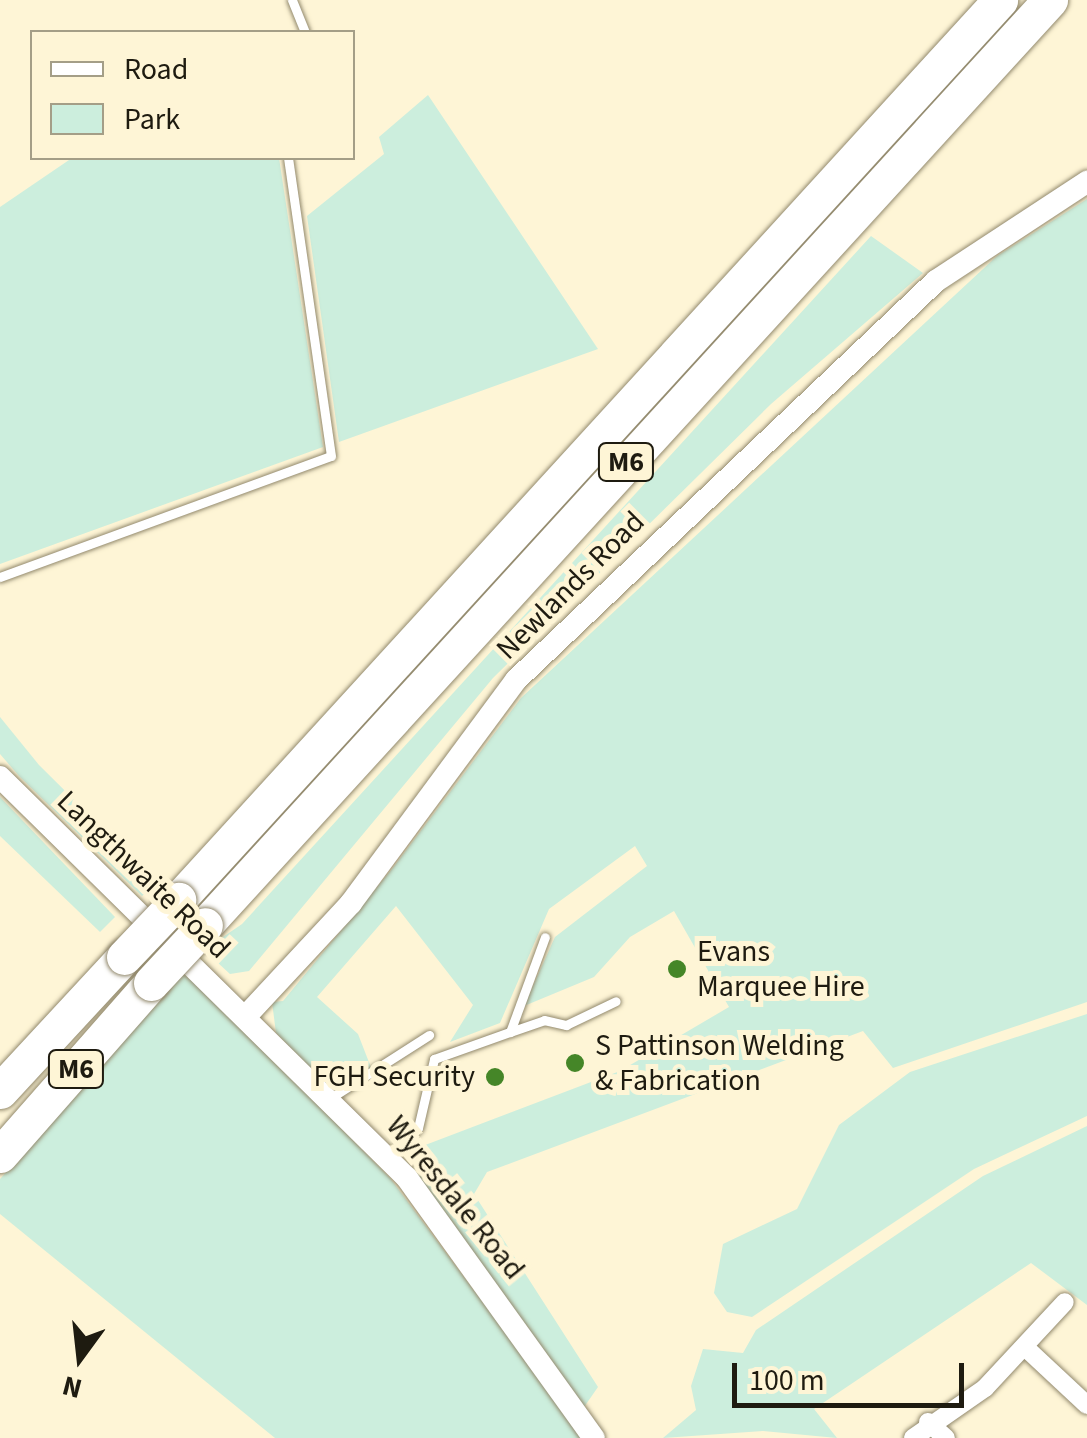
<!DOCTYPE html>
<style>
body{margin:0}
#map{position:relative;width:1087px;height:1438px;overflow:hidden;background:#fef5d6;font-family:"Source Sans 3",sans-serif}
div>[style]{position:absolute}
.green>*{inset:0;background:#ced}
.roads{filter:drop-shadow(0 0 2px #92896d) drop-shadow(0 0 2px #92896d)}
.service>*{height:9px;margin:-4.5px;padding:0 4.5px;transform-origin:4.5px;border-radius:4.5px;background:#fff}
.minor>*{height:18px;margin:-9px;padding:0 9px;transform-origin:9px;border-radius:9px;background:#fff}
.tertiary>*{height:22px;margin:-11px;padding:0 11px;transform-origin:11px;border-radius:11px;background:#fff}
.motorway>*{height:35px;margin:-17.5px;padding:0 17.5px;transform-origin:17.5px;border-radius:17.5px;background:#fff}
.bridges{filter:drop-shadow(0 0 2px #92896d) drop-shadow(0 0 2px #92896d)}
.motorway-bridge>*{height:35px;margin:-17.5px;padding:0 17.5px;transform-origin:17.5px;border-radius:17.5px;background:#fff}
.dots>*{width:28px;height:28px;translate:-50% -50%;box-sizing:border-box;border:5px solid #fef5d6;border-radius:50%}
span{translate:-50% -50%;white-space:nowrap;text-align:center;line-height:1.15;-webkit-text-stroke:10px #fef5d6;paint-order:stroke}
.shield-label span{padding:2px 8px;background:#fef5d6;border:2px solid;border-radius:8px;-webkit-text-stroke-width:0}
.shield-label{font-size:28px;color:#1e1b10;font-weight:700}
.street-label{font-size:30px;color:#1e1b10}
.poi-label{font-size:30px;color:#1e1b10}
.left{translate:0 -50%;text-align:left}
.right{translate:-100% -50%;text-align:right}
.legend{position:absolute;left:30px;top:30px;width:325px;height:130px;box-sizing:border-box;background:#fef5d6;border:2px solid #a49e87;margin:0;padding:12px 18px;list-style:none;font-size:30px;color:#1e1b10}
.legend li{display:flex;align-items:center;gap:20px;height:50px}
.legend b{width:50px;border:2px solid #a49e87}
.north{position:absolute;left:30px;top:1308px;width:100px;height:100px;-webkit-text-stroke:8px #fef5d6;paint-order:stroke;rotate:195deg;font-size:28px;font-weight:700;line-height:40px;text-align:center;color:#1e1b10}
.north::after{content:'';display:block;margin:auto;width:35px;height:45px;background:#1e1b10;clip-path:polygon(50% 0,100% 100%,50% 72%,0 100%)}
.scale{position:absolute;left:732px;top:1363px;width:232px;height:45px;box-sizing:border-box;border:5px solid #1e1b10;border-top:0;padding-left:12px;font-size:30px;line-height:35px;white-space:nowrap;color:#1e1b10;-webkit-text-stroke:8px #fef5d6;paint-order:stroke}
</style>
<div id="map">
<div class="green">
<i style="clip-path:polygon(428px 95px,598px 349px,339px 442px,307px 216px,384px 154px,379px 137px)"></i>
<i style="clip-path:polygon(72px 158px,279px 158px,323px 447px,0 564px,0 207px)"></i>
<i style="clip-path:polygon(1087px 199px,1087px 1002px,893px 1068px,863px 1031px,487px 1172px,474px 1194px,598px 1387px,582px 1410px,414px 1171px,420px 1147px,620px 1071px,729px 1007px,674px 911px,630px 937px,594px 977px,524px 1006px,555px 937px,647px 866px,635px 846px,549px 909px,500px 1023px,450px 1042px,473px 1005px,396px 906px,317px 997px,358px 1034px,372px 1070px,330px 1088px,276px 1033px,272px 1002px,283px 1001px,392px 869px,521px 698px,997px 256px)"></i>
<i style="clip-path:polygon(871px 236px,923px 273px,771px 404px,493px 678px,249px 971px,230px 974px,204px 950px,242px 924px)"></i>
<i style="clip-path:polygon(0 717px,39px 765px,158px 883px,142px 896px,19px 776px,0 754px)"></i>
<i style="clip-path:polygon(0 797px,115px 917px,100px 932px,0 836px)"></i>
<i style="clip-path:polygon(186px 971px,390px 1178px,584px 1438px,275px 1438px,0 1214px,0 1179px)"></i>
<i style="clip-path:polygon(1087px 1014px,1087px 1116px,974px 1169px,752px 1317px,727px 1312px,714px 1293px,723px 1244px,797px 1209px,839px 1125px,910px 1072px)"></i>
<i style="clip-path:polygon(1087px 1126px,1087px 1305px,1031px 1263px,814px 1409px,837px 1438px,763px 1431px,663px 1438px,696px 1410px,691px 1386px,703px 1349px,743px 1353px,756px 1330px,983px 1176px)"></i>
</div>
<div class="roads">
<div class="service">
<i style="left:292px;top:0;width:35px;rotate:68deg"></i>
<i style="left:0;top:577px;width:352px;rotate:-20.1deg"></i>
<i style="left:331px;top:456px;width:301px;rotate:-98.2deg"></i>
<i style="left:510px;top:1032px;width:36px;rotate:-19deg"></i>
<i style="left:544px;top:1020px;width:23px;rotate:13deg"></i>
<i style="left:566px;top:1025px;width:55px;rotate:-25.6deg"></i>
<i style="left:329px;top:1099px;width:119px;rotate:-32.6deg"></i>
<i style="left:390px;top:1157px;width:40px;rotate:-46deg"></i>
<i style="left:418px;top:1128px;width:71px;rotate:-76.9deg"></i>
<i style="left:434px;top:1059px;width:81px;rotate:-19.6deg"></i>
<i style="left:510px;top:1032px;width:101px;rotate:-69.8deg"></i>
</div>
<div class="minor">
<i style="left:1027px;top:1349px;width:82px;rotate:43deg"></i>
<i style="left:928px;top:1422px;width:24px;rotate:42deg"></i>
<i style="left:913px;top:1438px;width:88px;rotate:-34.8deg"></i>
<i style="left:985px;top:1388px;width:117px;rotate:-47.1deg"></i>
</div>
<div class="tertiary">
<i style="left:0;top:777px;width:571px;rotate:44.57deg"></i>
<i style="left:407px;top:1178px;width:320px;rotate:54.3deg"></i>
<i style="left:247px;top:1015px;width:153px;rotate:-47.1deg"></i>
<i style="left:351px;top:903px;width:277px;rotate:-53.5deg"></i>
<i style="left:516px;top:680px;width:579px;rotate:-43.53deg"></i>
<i style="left:936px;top:281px;width:181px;rotate:-33.3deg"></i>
</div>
<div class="motorway">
<i style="left:178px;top:900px;width:1219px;rotate:-47.59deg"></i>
<i style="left:205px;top:925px;width:1253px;rotate:-47.59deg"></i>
<i style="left:0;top:1091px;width:183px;rotate:-47.2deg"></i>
<i style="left:0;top:1155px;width:229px;rotate:-48.7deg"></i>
</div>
</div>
<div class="bridges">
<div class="motorway-bridge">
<i style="left:124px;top:957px;width:79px;rotate:-46.5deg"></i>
<i style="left:151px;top:983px;width:79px;rotate:-47deg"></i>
</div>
</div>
<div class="dots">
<i style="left:677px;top:969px;background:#458628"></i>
<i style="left:575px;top:1063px;background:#458628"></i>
<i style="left:495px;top:1077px;background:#458628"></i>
</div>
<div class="shield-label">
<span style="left:626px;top:462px">M6</span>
<span style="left:76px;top:1069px">M6</span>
</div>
<div class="street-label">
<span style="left:571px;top:586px;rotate:-45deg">Newlands Road</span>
<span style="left:143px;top:875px;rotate:44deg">Langthwaite Road</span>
<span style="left:455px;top:1198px;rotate:51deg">Wyresdale Road</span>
</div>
<div class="poi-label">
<span class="left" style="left:697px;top:969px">Evans<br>Marquee Hire</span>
<span class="left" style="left:595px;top:1063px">S Pattinson Welding<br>&amp; Fabrication</span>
<span class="right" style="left:475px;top:1077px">FGH Security</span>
</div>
<ul class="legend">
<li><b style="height:12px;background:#fff"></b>Road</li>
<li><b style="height:28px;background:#ced"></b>Park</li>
</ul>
<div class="north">N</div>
<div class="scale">100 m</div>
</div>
